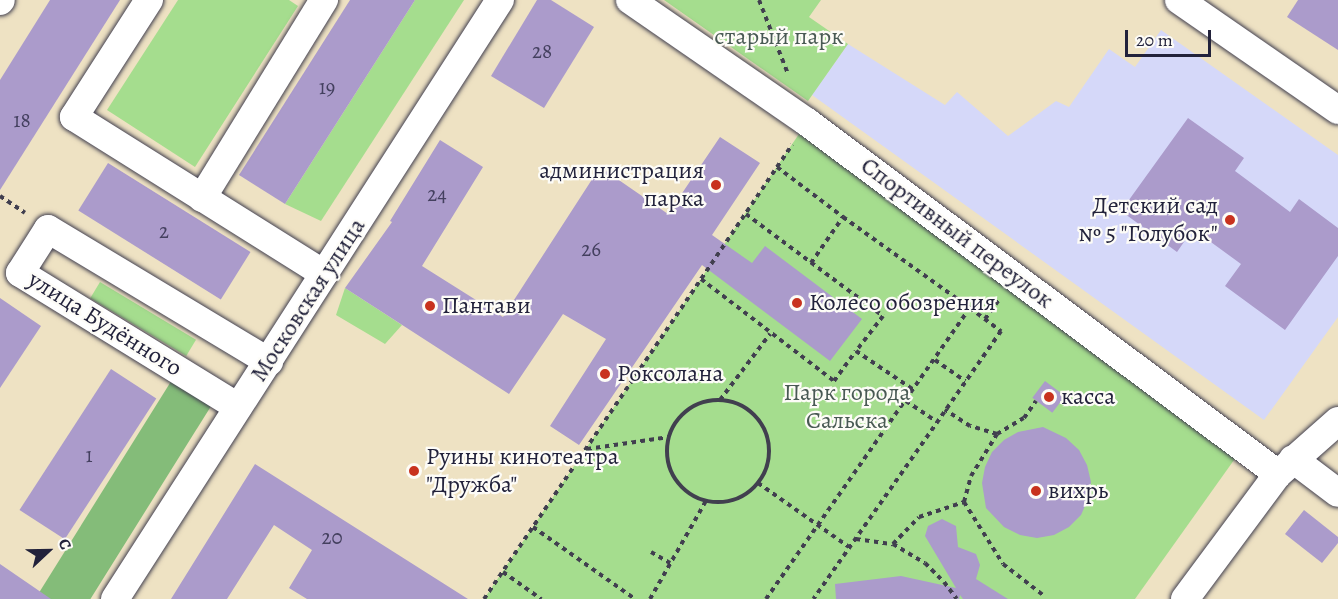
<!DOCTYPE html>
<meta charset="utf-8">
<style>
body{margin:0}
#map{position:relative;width:1338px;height:599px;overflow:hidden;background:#eee2c3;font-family:Alegreya,serif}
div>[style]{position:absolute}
.built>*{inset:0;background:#d5d8f9}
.green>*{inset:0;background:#a5dd8e;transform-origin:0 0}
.forest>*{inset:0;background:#84bc79;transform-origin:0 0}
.building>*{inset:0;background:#ab9bcb;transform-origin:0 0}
.path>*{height:4px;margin-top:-2px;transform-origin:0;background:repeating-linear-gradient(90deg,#413f4f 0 4.5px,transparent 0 9px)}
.path>.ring{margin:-2px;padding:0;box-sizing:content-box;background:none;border:4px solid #413f4f;border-radius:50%}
.roads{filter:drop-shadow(0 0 2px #413f4f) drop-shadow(0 0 2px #413f4f)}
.minor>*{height:28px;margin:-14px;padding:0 14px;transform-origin:14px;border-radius:14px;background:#fff}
.dots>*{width:16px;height:16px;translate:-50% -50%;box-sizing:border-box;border:3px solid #fdfcf7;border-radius:50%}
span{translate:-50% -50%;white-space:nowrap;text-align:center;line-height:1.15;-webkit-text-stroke:4.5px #fdfcf7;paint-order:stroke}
.number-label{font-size:21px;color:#44405f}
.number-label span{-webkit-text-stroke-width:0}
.park-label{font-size:24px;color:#495a54}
.poi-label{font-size:24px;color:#22223b}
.right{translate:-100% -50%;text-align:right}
.left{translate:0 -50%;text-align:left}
.street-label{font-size:24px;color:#22223b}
.north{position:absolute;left:18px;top:521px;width:60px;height:60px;-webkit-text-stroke:4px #fdfcf7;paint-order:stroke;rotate:68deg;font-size:16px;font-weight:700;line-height:24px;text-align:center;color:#22223b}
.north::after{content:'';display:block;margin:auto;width:21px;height:27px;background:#22223b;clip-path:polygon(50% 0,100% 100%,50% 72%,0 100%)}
.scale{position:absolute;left:1125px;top:30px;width:86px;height:27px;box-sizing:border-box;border:3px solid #22223b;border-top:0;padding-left:8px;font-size:18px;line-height:21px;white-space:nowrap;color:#22223b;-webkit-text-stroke:4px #fdfcf7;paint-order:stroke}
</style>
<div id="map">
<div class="built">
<i style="clip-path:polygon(1161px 30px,1338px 155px,1338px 317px,1264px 420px,812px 95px,848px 44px,945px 105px,957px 92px,1008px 136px,1056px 101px,1069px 107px,1109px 49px,1135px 67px)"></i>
</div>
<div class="green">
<i style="clip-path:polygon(178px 0,289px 0,298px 6px,195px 167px,107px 110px)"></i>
<i style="clip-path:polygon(415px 0,464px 0,321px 221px,285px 204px)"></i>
<i style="clip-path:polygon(664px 0,821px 0,809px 17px,848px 44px,808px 101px)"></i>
<i style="clip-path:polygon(799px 134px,1239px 453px,1135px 599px,484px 599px)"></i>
<i style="left:100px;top:282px;width:112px;height:19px;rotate:31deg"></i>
<i style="clip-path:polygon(345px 288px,402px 325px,385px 344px,336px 315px)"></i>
</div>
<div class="forest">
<i style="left:175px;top:375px;width:47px;height:264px;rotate:32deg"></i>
</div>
<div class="building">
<i style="clip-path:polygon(50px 0,120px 0,0 190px,0 80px)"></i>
<i style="clip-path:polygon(350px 0,415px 0,285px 204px,239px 175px)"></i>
<i style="clip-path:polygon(537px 0,551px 0,594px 27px,544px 108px,491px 76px)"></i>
<i style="clip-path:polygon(1298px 0,1338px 0,1338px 50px,1287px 17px)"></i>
<i style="clip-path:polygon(1188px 118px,1244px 158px,1235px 171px,1290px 212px,1299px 199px,1338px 228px,1338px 256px,1285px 330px,1225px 286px,1241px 264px,1193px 229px,1177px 252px,1121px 211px)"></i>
<i style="clip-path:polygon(720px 137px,760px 163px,712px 235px,752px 263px,765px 246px,862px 319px,830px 361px,702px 265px,579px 445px,550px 426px,606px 339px,563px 314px,509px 394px,345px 288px,392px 222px,390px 221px,440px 140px,483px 167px,422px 266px,503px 317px,600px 167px,668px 214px)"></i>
<i style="left:108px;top:163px;width:168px;height:56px;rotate:32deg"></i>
<i style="clip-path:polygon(0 298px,41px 326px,0 388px)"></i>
<i style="left:111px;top:369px;width:54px;height:168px;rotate:33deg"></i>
<i style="left:1045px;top:381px;width:25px;height:21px;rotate:37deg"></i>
<i style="clip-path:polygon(1043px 427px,1066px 438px,1079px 450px,1087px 465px,1091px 482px,1088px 499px,1081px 515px,1069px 527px,1054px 535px,1037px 538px,1020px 535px,1004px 527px,986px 508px,982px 483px,985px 467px,992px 452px,1004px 440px,1018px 432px)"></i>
<i style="clip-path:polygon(255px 464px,468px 599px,307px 599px,289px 588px,312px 550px,274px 525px,227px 599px,171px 599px)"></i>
<i style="clip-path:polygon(1304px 510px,1338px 537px,1338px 543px,1322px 563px,1285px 534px)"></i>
<i style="clip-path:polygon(942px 519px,956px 526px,958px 547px,976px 554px,980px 565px,976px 579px,1008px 599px,963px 599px,960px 595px,959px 599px,836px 599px,835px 584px,901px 576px,956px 588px,925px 536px,928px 526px)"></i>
<i style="clip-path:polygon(0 564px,51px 599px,0 599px)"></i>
</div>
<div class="path">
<i style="left:759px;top:0;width:79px;rotate:68.6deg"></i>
<i style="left:777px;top:167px;width:83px;rotate:37.1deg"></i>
<i style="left:0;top:196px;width:30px;rotate:34deg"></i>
<i style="left:746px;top:214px;width:171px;rotate:36.7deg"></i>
<i style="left:883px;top:316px;width:44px;rotate:127.6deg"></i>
<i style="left:811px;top:263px;width:56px;rotate:-55.2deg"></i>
<i style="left:843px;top:217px;width:156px;rotate:35.6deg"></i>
<i style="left:701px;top:279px;width:168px;rotate:37.5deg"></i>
<i style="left:834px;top:381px;width:37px;rotate:-54deg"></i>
<i style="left:856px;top:351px;width:70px;rotate:33.9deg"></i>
<i style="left:985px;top:319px;width:24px;rotate:-54deg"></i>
<i style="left:935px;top:360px;width:37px;rotate:35deg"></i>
<i style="left:720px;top:400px;width:83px;rotate:-52.9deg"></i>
<i class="ring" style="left:667px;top:400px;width:98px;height:98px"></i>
<i style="left:906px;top:401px;width:37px;rotate:34deg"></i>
<i style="left:997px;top:434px;width:31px;rotate:-31deg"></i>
<i style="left:1024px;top:418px;width:21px;rotate:-55deg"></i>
<i style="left:587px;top:449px;width:83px;rotate:-8.3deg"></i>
<i style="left:758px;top:483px;width:111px;rotate:35.1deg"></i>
<i style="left:964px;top:502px;width:73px;rotate:57.8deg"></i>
<i style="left:1003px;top:564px;width:51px;rotate:37.8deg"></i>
<i style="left:533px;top:527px;width:125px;rotate:35.2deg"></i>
<i style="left:856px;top:539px;width:37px;rotate:8deg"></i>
<i style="left:893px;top:544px;width:37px;rotate:31deg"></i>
<i style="left:925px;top:563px;width:27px;rotate:45deg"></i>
<i style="left:944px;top:582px;width:21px;rotate:53deg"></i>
<i style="left:893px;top:544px;width:37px;rotate:-46deg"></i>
<i style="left:919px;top:517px;width:47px;rotate:-18.4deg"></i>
<i style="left:964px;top:502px;width:27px;rotate:-75deg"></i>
<i style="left:971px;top:476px;width:49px;rotate:-58.2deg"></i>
<i style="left:997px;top:434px;width:28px;rotate:-163deg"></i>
<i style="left:970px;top:426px;width:30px;rotate:-147deg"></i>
<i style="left:651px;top:552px;width:22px;rotate:30deg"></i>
<i style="left:503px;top:572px;width:47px;rotate:35.4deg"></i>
<i style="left:484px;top:599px;width:549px;rotate:-55.85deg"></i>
<i style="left:650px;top:599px;width:113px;rotate:-60.3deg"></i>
<i style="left:766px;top:599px;width:355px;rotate:-55deg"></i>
<i style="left:970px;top:308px;width:39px;rotate:37deg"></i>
<i style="left:1001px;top:331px;width:327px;rotate:125deg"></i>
</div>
<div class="roads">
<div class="minor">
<i style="left:149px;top:0;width:139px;rotate:122.7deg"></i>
<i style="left:74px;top:117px;width:295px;rotate:32.1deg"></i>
<i style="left:630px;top:0;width:215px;rotate:34.6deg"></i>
<i style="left:807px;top:122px;width:588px;rotate:36.77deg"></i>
<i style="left:1179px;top:0;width:193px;rotate:34.7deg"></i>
<i style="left:0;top:1px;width:1px;rotate:-45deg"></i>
<i style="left:202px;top:198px;width:233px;rotate:-58.4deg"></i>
<i style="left:238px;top:407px;width:256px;rotate:-148.4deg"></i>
<i style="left:20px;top:273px;width:52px;rotate:-57.5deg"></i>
<i style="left:48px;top:229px;width:258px;rotate:31deg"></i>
<i style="left:1293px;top:459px;width:56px;rotate:37.1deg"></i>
<i style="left:115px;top:599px;width:712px;rotate:-57.27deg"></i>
<i style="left:1185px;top:599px;width:156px;rotate:-53.4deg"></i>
<i style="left:1278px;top:474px;width:80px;rotate:-41.5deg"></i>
</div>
</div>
<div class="dots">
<i style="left:716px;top:185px;background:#c8321e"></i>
<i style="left:1230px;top:220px;background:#c8321e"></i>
<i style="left:797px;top:303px;background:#c8321e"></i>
<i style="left:430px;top:306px;background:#c8321e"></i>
<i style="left:605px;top:374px;background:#c8321e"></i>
<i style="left:1049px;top:397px;background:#c8321e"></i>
<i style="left:414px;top:471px;background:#c8321e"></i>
<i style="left:1036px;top:491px;background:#c8321e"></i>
</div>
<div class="number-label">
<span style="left:542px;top:51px">28</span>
<span style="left:327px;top:87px">19</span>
<span style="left:22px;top:120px">18</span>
<span style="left:437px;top:194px">24</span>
<span style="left:164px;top:231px">2</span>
<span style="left:591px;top:249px">26</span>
<span style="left:89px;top:455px">1</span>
<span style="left:332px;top:537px">20</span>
</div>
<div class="park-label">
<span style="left:779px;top:37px">старый парк</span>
<span style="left:847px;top:407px">Парк города<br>Сальска</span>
</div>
<div class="poi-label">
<span class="right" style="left:704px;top:185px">администрация<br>парка</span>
<span class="right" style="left:1218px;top:220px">Детский сад<br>№ 5 "Голубок"</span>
<span class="left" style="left:809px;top:303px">Колесо обозрения</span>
<span class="left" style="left:442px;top:306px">Пантави</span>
<span class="left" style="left:617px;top:374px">Роксолана</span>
<span class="left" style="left:1061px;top:397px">касса</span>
<span class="left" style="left:426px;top:471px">Руины кинотеатра<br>"Дружба"</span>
<span class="left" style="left:1048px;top:491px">вихрь</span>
</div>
<div class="street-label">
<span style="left:957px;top:233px;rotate:37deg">Спортивный переулок</span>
<span style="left:308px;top:300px;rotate:-57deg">Московская улица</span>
<span style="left:105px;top:324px;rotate:32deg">улица Будённого</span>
</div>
<div class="north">С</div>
<div class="scale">20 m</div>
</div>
